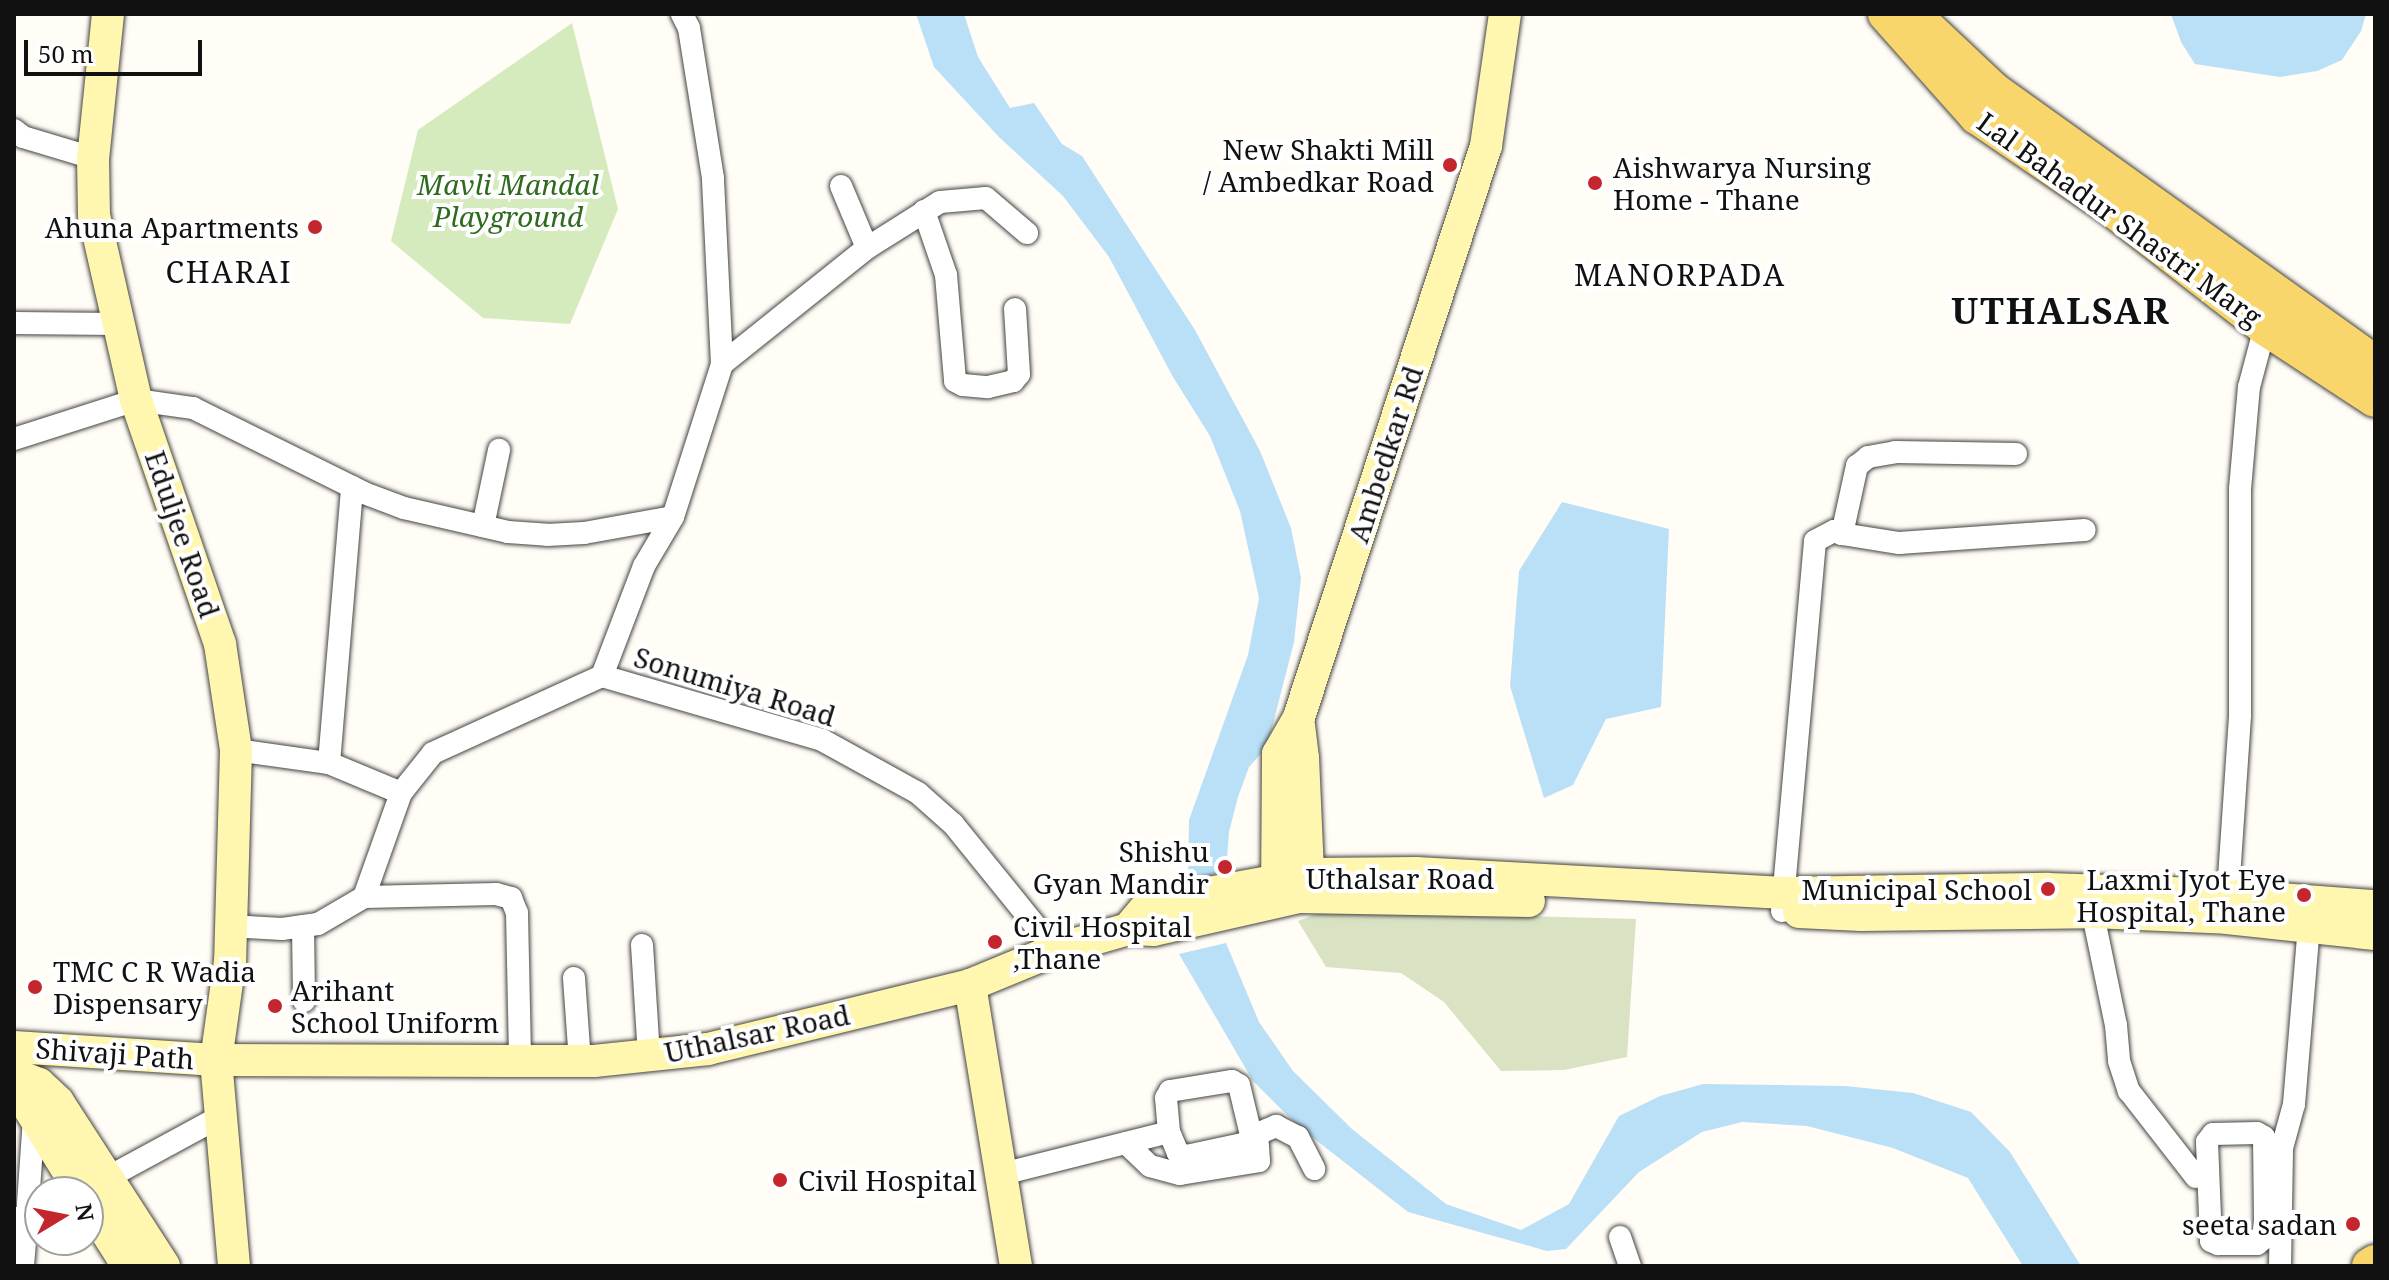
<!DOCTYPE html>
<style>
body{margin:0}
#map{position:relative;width:2389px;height:1280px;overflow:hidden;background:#fffdf5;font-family:"Noto Serif",serif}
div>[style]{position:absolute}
.green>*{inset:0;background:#d5ebbd}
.cemetery>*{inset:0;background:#d9e3c4}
.water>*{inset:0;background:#b9e0f7}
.roads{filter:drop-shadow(0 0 2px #444) drop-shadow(0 0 2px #444)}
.street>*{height:22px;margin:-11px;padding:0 11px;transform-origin:11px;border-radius:11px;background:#fff}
.secondary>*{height:32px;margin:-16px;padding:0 16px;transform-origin:16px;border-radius:16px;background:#fff6b0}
.primary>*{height:36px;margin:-18px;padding:0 18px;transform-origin:18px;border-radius:18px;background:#f9d66b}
.dots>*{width:22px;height:22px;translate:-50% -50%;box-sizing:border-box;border:4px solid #fff;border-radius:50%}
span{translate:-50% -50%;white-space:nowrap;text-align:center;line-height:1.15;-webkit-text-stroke:8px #fff;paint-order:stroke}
.poi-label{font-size:28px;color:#111}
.right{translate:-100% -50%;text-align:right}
.left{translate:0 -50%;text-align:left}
.park-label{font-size:28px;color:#2f6b1f;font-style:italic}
.street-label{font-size:28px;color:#111}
.neighbourhood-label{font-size:30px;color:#111;letter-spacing:2px}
.district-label{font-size:36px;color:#111;font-weight:700;letter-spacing:2px}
.frame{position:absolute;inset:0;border:16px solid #111;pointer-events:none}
.north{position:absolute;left:24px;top:1176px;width:80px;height:80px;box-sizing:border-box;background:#fff;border:2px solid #a0a0a0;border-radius:50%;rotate:80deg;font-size:22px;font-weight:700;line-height:32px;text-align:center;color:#111}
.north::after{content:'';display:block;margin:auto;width:28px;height:36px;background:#c4262e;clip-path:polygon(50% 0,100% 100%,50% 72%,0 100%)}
.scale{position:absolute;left:24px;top:40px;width:178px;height:36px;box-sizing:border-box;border:4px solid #111;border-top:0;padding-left:10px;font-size:24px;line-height:28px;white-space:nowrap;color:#111;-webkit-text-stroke:6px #fff;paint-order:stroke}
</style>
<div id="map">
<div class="green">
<i style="clip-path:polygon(572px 23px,618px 209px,570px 324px,483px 318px,391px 241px,418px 130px)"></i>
</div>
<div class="cemetery">
<i style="clip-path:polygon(1325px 911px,1636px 919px,1627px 1057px,1564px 1070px,1501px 1071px,1444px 1002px,1401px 973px,1326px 967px,1298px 921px)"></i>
</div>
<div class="water">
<i style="clip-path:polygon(916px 14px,964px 14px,978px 57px,1010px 108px,1034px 103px,1062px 144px,1082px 156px,1195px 330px,1260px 451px,1291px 528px,1301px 578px,1294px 642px,1267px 747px,1249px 767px,1238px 797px,1229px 832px,1226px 872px,1188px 880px,1189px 820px,1248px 655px,1259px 598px,1240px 511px,1210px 436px,1173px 377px,1109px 257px,1063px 196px,999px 137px,934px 67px)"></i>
<i style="clip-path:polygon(2171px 14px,2366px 14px,2361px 31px,2342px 60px,2317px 71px,2280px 77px,2195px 64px,2181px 42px)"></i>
<i style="clip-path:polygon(1562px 502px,1669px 529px,1661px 707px,1606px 719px,1573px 785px,1544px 798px,1510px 686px,1519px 571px)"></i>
<i style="clip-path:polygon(1226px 943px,1259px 1022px,1293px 1071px,1352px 1129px,1446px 1204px,1521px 1230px,1569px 1204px,1619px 1116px,1660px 1096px,1703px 1084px,1845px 1086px,1913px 1093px,1971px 1112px,2010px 1152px,2081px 1266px,2023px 1266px,1968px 1178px,1893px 1148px,1807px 1126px,1742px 1122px,1702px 1132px,1639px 1172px,1566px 1249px,1547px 1251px,1408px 1212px,1298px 1126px,1253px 1081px,1179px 954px)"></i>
</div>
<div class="roads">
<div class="street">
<i style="left:14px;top:130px;width:11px;rotate:38deg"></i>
<i style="left:23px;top:137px;width:73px;rotate:16.7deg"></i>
<i style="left:841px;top:186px;width:67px;rotate:67.2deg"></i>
<i style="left:924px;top:211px;width:68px;rotate:71deg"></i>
<i style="left:946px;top:275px;width:106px;rotate:85.1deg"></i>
<i style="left:955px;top:381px;width:9px;rotate:27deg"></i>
<i style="left:963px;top:385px;width:25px;rotate:5deg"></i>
<i style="left:988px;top:387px;width:26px;rotate:-13deg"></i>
<i style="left:1013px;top:381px;width:9px;rotate:-49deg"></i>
<i style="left:1019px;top:374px;width:65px;rotate:-93.5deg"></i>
<i style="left:14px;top:323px;width:102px;rotate:0.6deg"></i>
<i style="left:722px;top:364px;width:186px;rotate:-38.7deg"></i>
<i style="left:867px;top:248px;width:86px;rotate:-32.2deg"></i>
<i style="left:940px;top:202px;width:46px;rotate:-5deg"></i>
<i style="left:986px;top:198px;width:54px;rotate:40.5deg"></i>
<i style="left:14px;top:439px;width:128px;rotate:-17.7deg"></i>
<i style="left:136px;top:400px;width:58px;rotate:8deg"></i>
<i style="left:193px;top:408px;width:191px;rotate:26.4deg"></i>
<i style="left:364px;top:493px;width:43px;rotate:20.6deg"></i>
<i style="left:404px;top:508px;width:107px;rotate:13deg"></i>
<i style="left:508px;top:532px;width:39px;rotate:4deg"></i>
<i style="left:547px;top:535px;width:37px;rotate:-3deg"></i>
<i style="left:584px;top:533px;width:90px;rotate:-10.2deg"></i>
<i style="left:483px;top:526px;width:78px;rotate:-78.1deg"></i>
<i style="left:1842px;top:534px;width:58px;rotate:9deg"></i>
<i style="left:1899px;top:543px;width:186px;rotate:-4deg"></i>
<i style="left:602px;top:676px;width:118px;rotate:-69.1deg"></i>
<i style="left:644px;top:566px;width:57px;rotate:-59.4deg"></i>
<i style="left:673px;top:517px;width:161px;rotate:-72.2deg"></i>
<i style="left:722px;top:364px;width:186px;rotate:-92.8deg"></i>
<i style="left:713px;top:178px;width:152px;rotate:-99.1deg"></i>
<i style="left:689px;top:28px;width:16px;rotate:-117deg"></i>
<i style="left:602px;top:676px;width:229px;rotate:16.2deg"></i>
<i style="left:822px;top:740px;width:110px;rotate:28.9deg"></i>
<i style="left:918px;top:793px;width:47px;rotate:41.5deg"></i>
<i style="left:953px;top:824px;width:162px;rotate:51deg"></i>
<i style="left:236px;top:750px;width:94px;rotate:8deg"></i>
<i style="left:329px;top:763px;width:78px;rotate:22.6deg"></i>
<i style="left:329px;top:763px;width:277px;rotate:-85.2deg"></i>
<i style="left:364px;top:897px;width:110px;rotate:-70.4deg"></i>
<i style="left:401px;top:793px;width:51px;rotate:-51.3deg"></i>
<i style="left:433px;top:753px;width:186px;rotate:-24.5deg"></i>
<i style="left:2090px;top:900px;width:128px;rotate:78.3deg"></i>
<i style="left:2116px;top:1025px;width:36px;rotate:85deg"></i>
<i style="left:2119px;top:1061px;width:32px;rotate:72deg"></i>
<i style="left:2129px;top:1091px;width:109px;rotate:52.1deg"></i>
<i style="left:2227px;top:907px;width:193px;rotate:-86.1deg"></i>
<i style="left:2240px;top:714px;width:225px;rotate:-90deg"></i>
<i style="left:2240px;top:489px;width:102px;rotate:-85deg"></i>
<i style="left:2249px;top:387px;width:62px;rotate:-75.1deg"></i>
<i style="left:1782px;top:911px;width:371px;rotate:-84.9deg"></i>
<i style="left:1815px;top:541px;width:21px;rotate:-28deg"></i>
<i style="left:1834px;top:531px;width:9px;rotate:21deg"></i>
<i style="left:1842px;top:534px;width:70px;rotate:-77.6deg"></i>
<i style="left:1857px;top:466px;width:14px;rotate:-39deg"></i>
<i style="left:1868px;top:457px;width:27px;rotate:-10deg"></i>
<i style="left:1895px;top:452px;width:121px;rotate:0.9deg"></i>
<i style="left:230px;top:926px;width:52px;rotate:3.3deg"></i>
<i style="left:282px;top:929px;width:36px;rotate:-8deg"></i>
<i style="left:318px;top:924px;width:53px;rotate:-30.4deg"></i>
<i style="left:364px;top:897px;width:132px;rotate:-1.3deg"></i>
<i style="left:496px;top:894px;width:16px;rotate:15deg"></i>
<i style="left:511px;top:898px;width:16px;rotate:68deg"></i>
<i style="left:517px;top:913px;width:148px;rotate:88.8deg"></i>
<i style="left:303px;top:926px;width:75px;rotate:89.2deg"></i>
<i style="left:642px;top:945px;width:111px;rotate:86.4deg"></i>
<i style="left:574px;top:978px;width:83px;rotate:85.9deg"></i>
<i style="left:1126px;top:1143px;width:33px;rotate:44deg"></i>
<i style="left:1150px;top:1166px;width:31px;rotate:15deg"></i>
<i style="left:1180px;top:1174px;width:80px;rotate:-9.3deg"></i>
<i style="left:1259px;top:1161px;width:27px;rotate:-94deg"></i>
<i style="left:1257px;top:1134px;width:21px;rotate:-23deg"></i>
<i style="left:1276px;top:1126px;width:25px;rotate:27deg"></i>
<i style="left:1298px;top:1137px;width:36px;rotate:63deg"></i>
<i style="left:1002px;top:1174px;width:172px;rotate:-14.1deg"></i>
<i style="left:1169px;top:1132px;width:34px;rotate:-95deg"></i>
<i style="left:1166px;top:1098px;width:8px;rotate:-60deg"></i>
<i style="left:1170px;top:1091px;width:63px;rotate:-9.2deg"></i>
<i style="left:1232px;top:1081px;width:8px;rotate:30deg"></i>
<i style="left:1239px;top:1085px;width:51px;rotate:76.5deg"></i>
<i style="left:1251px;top:1135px;width:9px;rotate:117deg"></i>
<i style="left:1247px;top:1143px;width:62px;rotate:168deg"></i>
<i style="left:1186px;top:1156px;width:9px;rotate:-159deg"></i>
<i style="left:1178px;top:1153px;width:23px;rotate:-113deg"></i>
<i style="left:107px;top:1178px;width:130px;rotate:-28.5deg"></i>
<i style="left:14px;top:1218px;width:13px"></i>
<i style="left:27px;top:1218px;width:48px;rotate:94.8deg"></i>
<i style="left:27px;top:1218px;width:101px;rotate:-86deg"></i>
<i style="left:2265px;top:1219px;width:82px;rotate:-90.7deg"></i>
<i style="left:2264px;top:1137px;width:8px;rotate:-150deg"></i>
<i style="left:2257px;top:1133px;width:44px;rotate:178.7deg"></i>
<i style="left:2213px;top:1134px;width:10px;rotate:127deg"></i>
<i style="left:2207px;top:1142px;width:99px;rotate:87.7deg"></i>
<i style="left:2211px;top:1241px;width:8px;rotate:23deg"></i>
<i style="left:2218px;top:1244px;width:39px"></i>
<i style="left:2257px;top:1244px;width:8px;rotate:-40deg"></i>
<i style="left:2263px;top:1239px;width:20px;rotate:-84deg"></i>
<i style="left:2265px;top:1219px;width:12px"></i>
<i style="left:1620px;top:1237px;width:31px;rotate:71deg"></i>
<i style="left:2280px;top:1266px;width:118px;rotate:-89deg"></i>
<i style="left:2282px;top:1148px;width:46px;rotate:-74.7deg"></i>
<i style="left:2294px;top:1104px;width:191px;rotate:-85.2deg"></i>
</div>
<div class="secondary">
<i style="left:108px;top:14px;width:145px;rotate:95.9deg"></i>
<i style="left:93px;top:158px;width:57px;rotate:89deg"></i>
<i style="left:94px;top:215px;width:190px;rotate:77.2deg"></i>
<i style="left:136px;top:400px;width:258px;rotate:71deg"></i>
<i style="left:220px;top:644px;width:107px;rotate:81.4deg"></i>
<i style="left:236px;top:750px;width:211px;rotate:91.6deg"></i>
<i style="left:230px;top:961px;width:100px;rotate:98deg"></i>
<i style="left:216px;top:1060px;width:207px;rotate:85deg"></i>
<i style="left:1309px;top:895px;width:137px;rotate:-92.5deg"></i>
<i style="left:1303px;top:758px;width:38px;rotate:-97deg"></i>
<i style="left:1298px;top:720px;width:604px;rotate:-71.87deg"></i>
<i style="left:1486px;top:146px;width:133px;rotate:-81.8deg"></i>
<i style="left:1277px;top:900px;width:146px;rotate:-89.6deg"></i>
<i style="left:1278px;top:754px;width:39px;rotate:-60deg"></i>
<i style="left:1799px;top:912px;width:62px;rotate:2.8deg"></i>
<i style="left:1861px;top:915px;width:231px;rotate:-0.7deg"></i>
<i style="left:2092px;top:912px;width:135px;rotate:2.5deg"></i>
<i style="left:2227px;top:918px;width:149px;rotate:6.2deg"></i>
<i style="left:1128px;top:929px;width:26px;rotate:2deg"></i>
<i style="left:1154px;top:930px;width:149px;rotate:-12.8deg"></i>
<i style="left:1299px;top:897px;width:230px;rotate:1deg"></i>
<i style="left:970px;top:985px;width:285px;rotate:80.7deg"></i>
<i style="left:14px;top:1047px;width:202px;rotate:3.7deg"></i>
<i style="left:216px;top:1060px;width:304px;rotate:0.2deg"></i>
<i style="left:520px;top:1061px;width:74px"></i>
<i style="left:594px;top:1061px;width:115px;rotate:-6deg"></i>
<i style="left:708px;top:1049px;width:270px;rotate:-13.7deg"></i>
<i style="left:970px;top:985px;width:92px;rotate:-22.4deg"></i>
<i style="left:1055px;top:950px;width:76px;rotate:-16deg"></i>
<i style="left:1128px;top:929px;width:33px;rotate:-50deg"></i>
<i style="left:1149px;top:904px;width:166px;rotate:-10.4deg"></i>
<i style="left:1312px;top:874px;width:104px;rotate:-0.6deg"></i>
<i style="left:1416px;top:873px;width:369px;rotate:3.1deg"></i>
<i style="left:1784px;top:893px;width:264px;rotate:-0.9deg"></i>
<i style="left:2048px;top:889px;width:179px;rotate:1.9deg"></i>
<i style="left:2227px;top:895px;width:148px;rotate:4.3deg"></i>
<i style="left:14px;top:1074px;width:27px;rotate:22deg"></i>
<i style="left:39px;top:1084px;width:26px;rotate:43deg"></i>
<i style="left:58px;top:1102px;width:195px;rotate:57.1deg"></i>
<i style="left:14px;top:1084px;width:127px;rotate:58.2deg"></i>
<i style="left:88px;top:1203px;width:75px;rotate:57.6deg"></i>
</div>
<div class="primary">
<i style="left:1886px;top:14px;width:137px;rotate:48.3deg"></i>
<i style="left:1977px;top:116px;width:160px;rotate:34.3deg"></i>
<i style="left:2109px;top:206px;width:197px;rotate:37.8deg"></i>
<i style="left:2265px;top:327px;width:131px;rotate:33.2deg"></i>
<i style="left:1923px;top:24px;width:96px;rotate:43.3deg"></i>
<i style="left:1993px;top:90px;width:470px;rotate:35.6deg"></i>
<i style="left:2370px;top:1266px;width:6px;rotate:-31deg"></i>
</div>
</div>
<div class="dots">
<i style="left:1450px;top:165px;background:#c4262e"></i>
<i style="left:1595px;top:183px;background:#c4262e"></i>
<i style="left:315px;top:227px;background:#c4262e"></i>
<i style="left:1225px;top:867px;background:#c4262e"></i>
<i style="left:2048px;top:889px;background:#c4262e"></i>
<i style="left:2304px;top:895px;background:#c4262e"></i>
<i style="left:995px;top:942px;background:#c4262e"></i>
<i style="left:35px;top:987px;background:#c4262e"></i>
<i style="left:275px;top:1006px;background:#c4262e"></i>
<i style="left:780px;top:1180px;background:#c4262e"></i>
<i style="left:2353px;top:1224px;background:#c4262e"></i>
</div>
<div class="poi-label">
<span class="right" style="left:1434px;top:165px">New Shakti Mill<br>/ Ambedkar Road</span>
<span class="left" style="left:1613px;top:183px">Aishwarya Nursing<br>Home - Thane</span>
<span class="right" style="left:299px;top:227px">Ahuna Apartments</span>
<span class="right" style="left:1209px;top:867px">Shishu<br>Gyan Mandir</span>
<span class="right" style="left:2286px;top:895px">Laxmi Jyot Eye<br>Hospital, Thane</span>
<span class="right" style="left:2032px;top:889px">Municipal School</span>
<span class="left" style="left:1013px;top:942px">Civil Hospital<br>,Thane</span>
<span class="left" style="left:53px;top:987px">TMC C R Wadia<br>Dispensary</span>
<span class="left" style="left:291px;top:1006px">Arihant<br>School Uniform</span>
<span class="left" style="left:798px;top:1180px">Civil Hospital</span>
<span class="right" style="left:2337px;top:1224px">seeta sadan</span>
</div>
<div class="park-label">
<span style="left:508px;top:200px">Mavli Mandal<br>Playground</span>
</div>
<div class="street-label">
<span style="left:2120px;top:219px;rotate:36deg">Lal Bahadur Shastri Marg</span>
<span style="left:1385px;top:454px;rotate:-72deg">Ambedkar Rd</span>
<span style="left:183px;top:534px;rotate:71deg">Eduljee Road</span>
<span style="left:735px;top:686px;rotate:17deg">Sonumiya Road</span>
<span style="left:1400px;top:878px">Uthalsar Road</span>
<span style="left:757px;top:1033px;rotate:-12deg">Uthalsar Road</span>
<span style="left:115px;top:1053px;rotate:4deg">Shivaji Path</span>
</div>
<div class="neighbourhood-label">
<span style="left:229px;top:272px">CHARAI</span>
<span style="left:1680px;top:275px">MANORPADA</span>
</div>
<div class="district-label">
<span style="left:2061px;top:311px">UTHALSAR</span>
</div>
<div class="frame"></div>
<div class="north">N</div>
<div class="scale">50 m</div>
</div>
